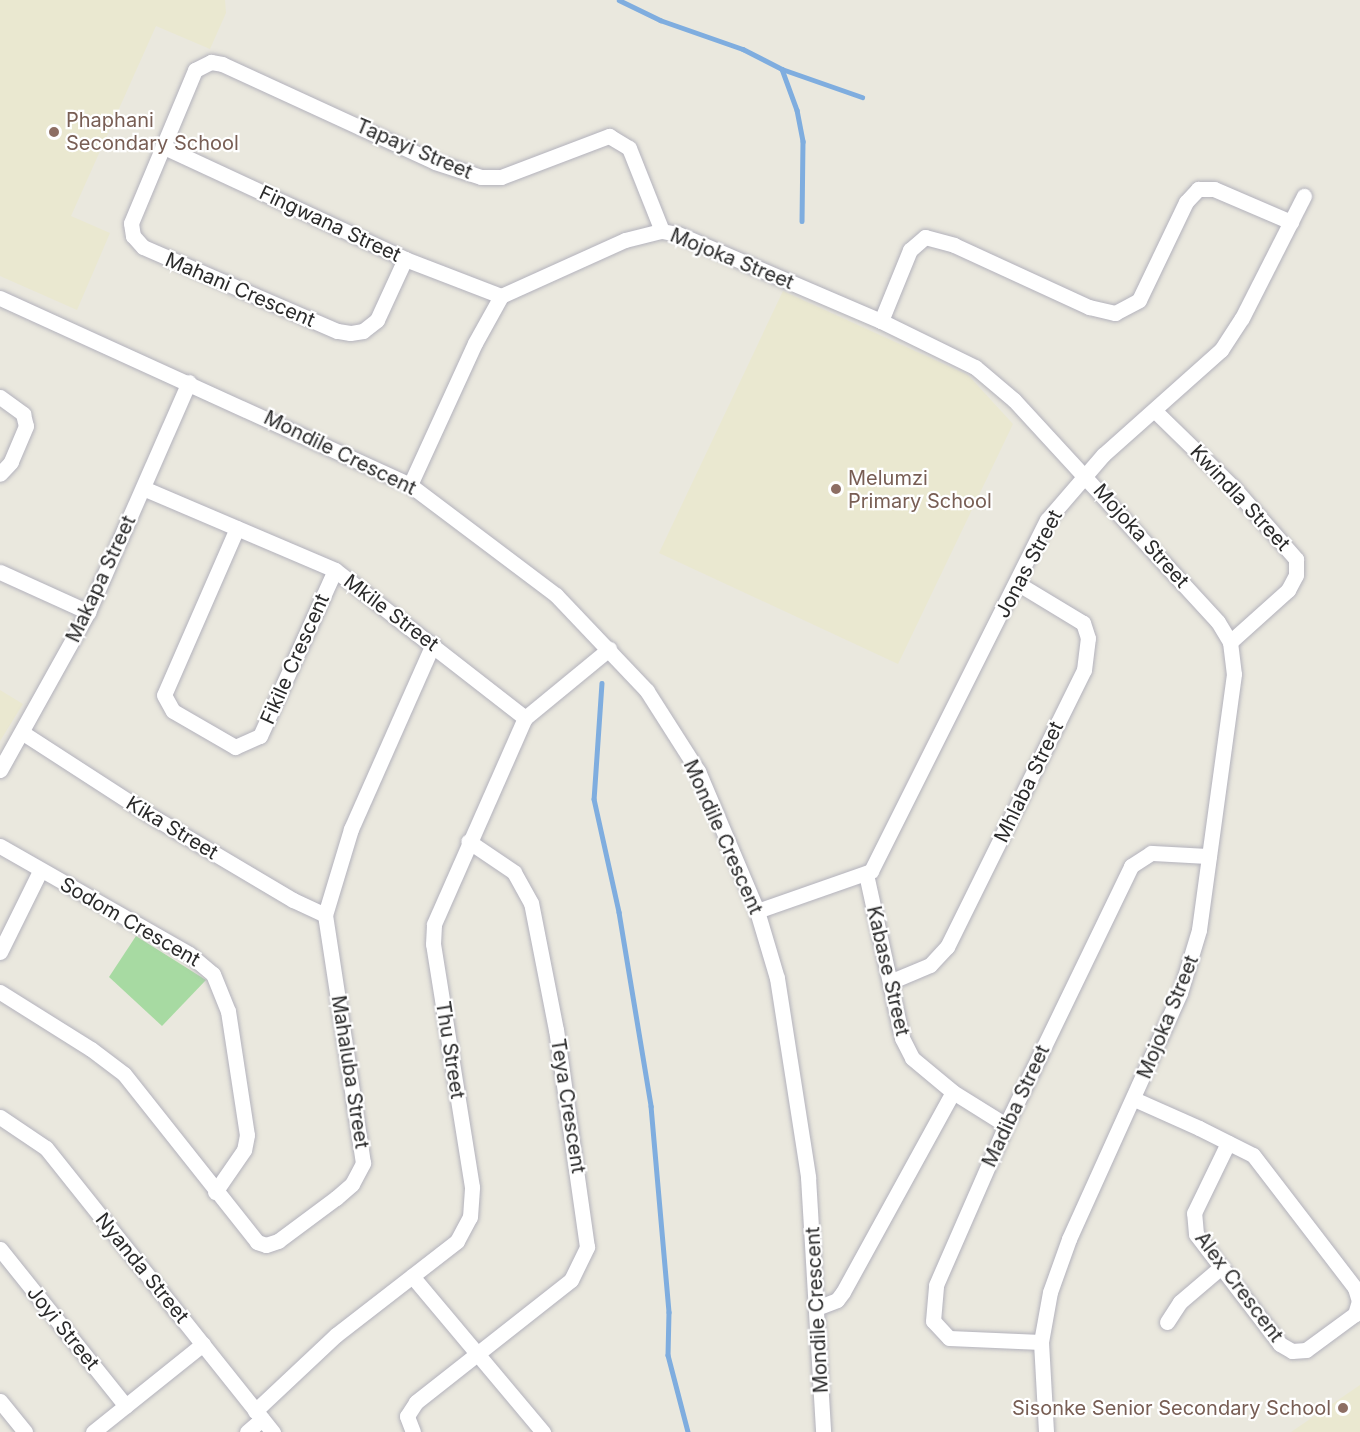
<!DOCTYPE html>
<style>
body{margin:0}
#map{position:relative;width:1360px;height:1432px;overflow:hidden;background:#eae8de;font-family:Inter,sans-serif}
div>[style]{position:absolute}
.education>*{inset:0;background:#eae8d0}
.green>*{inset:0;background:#a7daa2}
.stream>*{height:4.5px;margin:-2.25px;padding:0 2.25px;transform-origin:2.25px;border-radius:2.25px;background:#7faddf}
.roads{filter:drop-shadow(0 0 2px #b3b2bc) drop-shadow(0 0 2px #b3b2bc)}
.minor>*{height:15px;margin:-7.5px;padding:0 7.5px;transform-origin:7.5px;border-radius:7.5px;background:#fff}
.dots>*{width:16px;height:16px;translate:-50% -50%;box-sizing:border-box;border:3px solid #fff;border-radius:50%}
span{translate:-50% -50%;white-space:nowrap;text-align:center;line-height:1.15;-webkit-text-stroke:4.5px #fff;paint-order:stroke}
.education-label{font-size:20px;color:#785e54}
.left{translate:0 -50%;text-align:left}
.right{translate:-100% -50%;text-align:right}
.street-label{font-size:20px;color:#2a2a2a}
</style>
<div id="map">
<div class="education">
<i style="clip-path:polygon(0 0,225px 0,226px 13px,210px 49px,156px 26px,71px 216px,110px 233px,77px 310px,0 276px)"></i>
<i style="clip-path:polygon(783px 291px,968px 375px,1013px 424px,898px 664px,659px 553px)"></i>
<i style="clip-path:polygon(0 690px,23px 704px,0 741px)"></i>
<i style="clip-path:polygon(1360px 1385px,1360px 1432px,1291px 1432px)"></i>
</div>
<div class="green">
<i style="clip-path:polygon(136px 936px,206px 980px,162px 1026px,109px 977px)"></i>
</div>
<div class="stream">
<i style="left:619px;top:0;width:46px;rotate:26deg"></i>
<i style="left:660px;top:20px;width:88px;rotate:19.3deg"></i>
<i style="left:743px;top:49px;width:44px;rotate:27.1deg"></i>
<i style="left:782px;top:69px;width:85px;rotate:19.3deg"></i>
<i style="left:782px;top:69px;width:44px;rotate:69.9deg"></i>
<i style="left:797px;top:110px;width:32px;rotate:79deg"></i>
<i style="left:803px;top:141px;width:80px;rotate:90.7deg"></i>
<i style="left:602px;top:683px;width:116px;rotate:93.9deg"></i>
<i style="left:594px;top:799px;width:116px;rotate:77.5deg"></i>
<i style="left:619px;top:912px;width:197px;rotate:80.6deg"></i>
<i style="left:651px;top:1106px;width:207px;rotate:85deg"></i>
<i style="left:669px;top:1312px;width:43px;rotate:91.3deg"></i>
<i style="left:668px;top:1355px;width:80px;rotate:75.4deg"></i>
</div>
<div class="roads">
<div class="minor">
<i style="left:162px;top:146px;width:268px;rotate:24.9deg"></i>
<i style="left:405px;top:259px;width:103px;rotate:21.1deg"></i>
<i style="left:405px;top:259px;width:67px;rotate:114.7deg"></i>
<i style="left:377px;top:320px;width:18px;rotate:142deg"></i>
<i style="left:363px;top:331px;width:13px;rotate:171deg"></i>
<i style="left:350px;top:333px;width:13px;rotate:-171deg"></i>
<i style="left:337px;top:331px;width:211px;rotate:-156.6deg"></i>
<i style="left:143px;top:247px;width:15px;rotate:-132deg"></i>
<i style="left:133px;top:236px;width:13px;rotate:-99deg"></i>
<i style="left:131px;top:223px;width:166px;rotate:-67.3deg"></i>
<i style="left:195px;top:70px;width:18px;rotate:-27deg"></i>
<i style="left:211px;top:62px;width:11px;rotate:10deg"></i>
<i style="left:222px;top:64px;width:234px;rotate:24.7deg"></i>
<i style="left:435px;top:162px;width:48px;rotate:18.1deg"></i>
<i style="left:481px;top:177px;width:20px"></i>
<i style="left:501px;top:177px;width:116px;rotate:-20.8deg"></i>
<i style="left:609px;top:136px;width:23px;rotate:31deg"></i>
<i style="left:629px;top:148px;width:89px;rotate:68.3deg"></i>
<i style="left:0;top:298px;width:451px;rotate:24.5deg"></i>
<i style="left:410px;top:485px;width:183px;rotate:37deg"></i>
<i style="left:556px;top:595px;width:132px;rotate:46.5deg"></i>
<i style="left:647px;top:691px;width:95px;rotate:57.5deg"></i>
<i style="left:698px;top:771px;width:152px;rotate:67.1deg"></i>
<i style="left:757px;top:911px;width:70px;rotate:73.4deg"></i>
<i style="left:777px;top:978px;width:201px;rotate:81.1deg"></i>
<i style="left:808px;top:1177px;width:255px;rotate:86.6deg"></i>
<i style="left:881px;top:321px;width:77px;rotate:-67.8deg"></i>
<i style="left:910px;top:250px;width:20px;rotate:-41deg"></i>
<i style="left:925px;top:237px;width:30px;rotate:15deg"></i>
<i style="left:954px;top:245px;width:149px;rotate:24.7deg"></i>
<i style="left:1089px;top:307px;width:27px;rotate:13deg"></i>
<i style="left:1115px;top:313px;width:27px;rotate:-28deg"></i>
<i style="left:1139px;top:300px;width:109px;rotate:-64.4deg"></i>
<i style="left:1186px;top:202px;width:18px;rotate:-47deg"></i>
<i style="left:1198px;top:189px;width:16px"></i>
<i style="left:1214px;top:189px;width:84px;rotate:23.2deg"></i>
<i style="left:0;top:397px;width:29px;rotate:36deg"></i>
<i style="left:23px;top:414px;width:12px;rotate:76deg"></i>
<i style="left:26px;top:426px;width:39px;rotate:113deg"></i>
<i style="left:11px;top:462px;width:16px;rotate:133deg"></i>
<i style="left:1155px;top:411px;width:109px;rotate:44.3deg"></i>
<i style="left:1233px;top:487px;width:96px;rotate:48.8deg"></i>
<i style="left:1296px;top:559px;width:16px;rotate:90deg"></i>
<i style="left:1296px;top:575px;width:17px;rotate:118deg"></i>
<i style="left:1288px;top:590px;width:78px;rotate:138.1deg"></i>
<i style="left:410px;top:485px;width:156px;rotate:-65.4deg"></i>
<i style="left:475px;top:343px;width:54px;rotate:-61deg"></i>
<i style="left:501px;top:296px;width:136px;rotate:-24.3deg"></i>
<i style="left:625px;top:240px;width:38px;rotate:-14deg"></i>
<i style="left:662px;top:231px;width:16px;rotate:11deg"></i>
<i style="left:678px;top:234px;width:221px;rotate:23.2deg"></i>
<i style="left:881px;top:321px;width:105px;rotate:26.1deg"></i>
<i style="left:975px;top:367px;width:51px;rotate:40.2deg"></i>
<i style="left:1014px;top:400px;width:301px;rotate:47.4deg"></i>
<i style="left:1218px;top:622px;width:23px;rotate:59deg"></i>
<i style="left:1230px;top:642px;width:32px;rotate:83deg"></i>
<i style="left:1234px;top:674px;width:258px;rotate:97.8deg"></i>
<i style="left:1199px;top:930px;width:66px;rotate:106.8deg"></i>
<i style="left:1180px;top:993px;width:270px;rotate:114.3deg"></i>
<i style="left:1069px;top:1239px;width:56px;rotate:109.7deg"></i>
<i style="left:1050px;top:1292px;width:51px;rotate:100.2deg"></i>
<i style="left:1041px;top:1342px;width:90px;rotate:86.8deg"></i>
<i style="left:143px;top:488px;width:209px;rotate:23.1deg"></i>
<i style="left:335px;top:570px;width:241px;rotate:37.9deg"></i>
<i style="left:237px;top:528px;width:182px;rotate:113.6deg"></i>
<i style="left:164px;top:695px;width:18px;rotate:61deg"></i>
<i style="left:173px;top:711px;width:72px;rotate:30.1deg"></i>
<i style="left:235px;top:747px;width:27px;rotate:-24deg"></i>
<i style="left:260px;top:736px;width:182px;rotate:-65.7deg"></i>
<i style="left:0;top:572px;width:97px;rotate:24.4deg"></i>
<i style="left:23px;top:733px;width:149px;rotate:32.9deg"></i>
<i style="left:148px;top:814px;width:169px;rotate:30.7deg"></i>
<i style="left:293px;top:900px;width:35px;rotate:25deg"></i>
<i style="left:0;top:770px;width:181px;rotate:-60.9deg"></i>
<i style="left:88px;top:612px;width:251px;rotate:-66.3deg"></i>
<i style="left:0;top:846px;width:218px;rotate:29.7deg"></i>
<i style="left:189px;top:954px;width:31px;rotate:40deg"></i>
<i style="left:213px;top:974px;width:40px;rotate:68deg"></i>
<i style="left:228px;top:1011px;width:125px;rotate:81.3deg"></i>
<i style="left:247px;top:1135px;width:15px;rotate:101deg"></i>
<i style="left:244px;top:1150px;width:51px;rotate:124.6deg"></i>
<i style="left:866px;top:874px;width:168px;rotate:77.6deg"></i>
<i style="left:902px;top:1038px;width:22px;rotate:63deg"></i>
<i style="left:912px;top:1058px;width:53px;rotate:39.7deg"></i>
<i style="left:953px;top:1092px;width:62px;rotate:31.9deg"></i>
<i style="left:757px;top:911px;width:121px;rotate:-19.3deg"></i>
<i style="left:871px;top:871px;width:393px;rotate:-63.4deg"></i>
<i style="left:1047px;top:520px;width:86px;rotate:-49.3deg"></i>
<i style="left:1103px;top:455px;width:158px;rotate:-41.7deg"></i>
<i style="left:1221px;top:350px;width:38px;rotate:-57deg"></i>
<i style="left:1242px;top:318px;width:137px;rotate:-63.1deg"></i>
<i style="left:0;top:952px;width:90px;rotate:-63.7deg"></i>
<i style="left:892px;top:981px;width:41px;rotate:-22.8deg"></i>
<i style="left:930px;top:965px;width:25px;rotate:-47deg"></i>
<i style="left:947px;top:947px;width:309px;rotate:-63.7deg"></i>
<i style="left:1084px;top:670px;width:32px;rotate:-83deg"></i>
<i style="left:1088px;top:638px;width:16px;rotate:-108deg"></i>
<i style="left:1083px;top:623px;width:77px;rotate:-148.8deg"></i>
<i style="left:0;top:992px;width:107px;rotate:32.1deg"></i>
<i style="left:91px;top:1049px;width:41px;rotate:37.1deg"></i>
<i style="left:124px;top:1074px;width:214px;rotate:51.6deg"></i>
<i style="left:257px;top:1242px;width:9px;rotate:18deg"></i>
<i style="left:266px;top:1245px;width:13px;rotate:-18deg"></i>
<i style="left:278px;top:1241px;width:72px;rotate:-36.6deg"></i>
<i style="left:336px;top:1198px;width:21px;rotate:-41deg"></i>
<i style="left:352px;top:1184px;width:24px;rotate:-62deg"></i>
<i style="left:363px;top:1163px;width:251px;rotate:-98.7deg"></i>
<i style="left:325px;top:915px;width:90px;rotate:-73.2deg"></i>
<i style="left:351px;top:829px;width:202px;rotate:-66.1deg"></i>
<i style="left:1134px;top:1099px;width:71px;rotate:24deg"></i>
<i style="left:1199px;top:1128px;width:60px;rotate:26.6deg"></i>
<i style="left:1253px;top:1155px;width:168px;rotate:52.5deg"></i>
<i style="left:1355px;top:1288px;width:14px;rotate:73deg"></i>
<i style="left:1359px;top:1301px;width:14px;rotate:107deg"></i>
<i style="left:1355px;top:1314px;width:61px;rotate:143.7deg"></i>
<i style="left:1306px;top:1350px;width:14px;rotate:176deg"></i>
<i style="left:1292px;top:1351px;width:14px;rotate:-150deg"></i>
<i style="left:1280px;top:1344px;width:138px;rotate:-127.4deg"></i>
<i style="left:1196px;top:1234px;width:21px;rotate:-95deg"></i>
<i style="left:1194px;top:1213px;width:78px;rotate:-64.1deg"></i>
<i style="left:0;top:1117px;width:55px;rotate:34deg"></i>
<i style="left:46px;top:1148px;width:364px;rotate:51.4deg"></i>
<i style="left:0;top:1249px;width:201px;rotate:51.3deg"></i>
<i style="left:412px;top:1276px;width:204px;rotate:50deg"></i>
<i style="left:819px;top:1307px;width:19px;rotate:-21deg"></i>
<i style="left:837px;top:1300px;width:10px;rotate:-53deg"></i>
<i style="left:843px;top:1292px;width:228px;rotate:-61.2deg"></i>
<i style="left:1167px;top:1322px;width:24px;rotate:-57deg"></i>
<i style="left:1180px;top:1302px;width:54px;rotate:-40.5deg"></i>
<i style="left:1041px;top:1342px;width:92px;rotate:-177.5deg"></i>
<i style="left:949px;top:1338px;width:23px;rotate:-133deg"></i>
<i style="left:933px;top:1321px;width:36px;rotate:-85deg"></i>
<i style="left:936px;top:1285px;width:175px;rotate:-66.4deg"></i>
<i style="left:1006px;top:1125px;width:288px;rotate:-64.2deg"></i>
<i style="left:1131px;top:866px;width:24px;rotate:-33deg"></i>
<i style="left:1151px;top:853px;width:58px;rotate:3deg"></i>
<i style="left:0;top:1401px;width:40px;rotate:51deg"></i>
<i style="left:255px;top:1411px;width:111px;rotate:-43.2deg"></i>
<i style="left:336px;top:1335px;width:153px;rotate:-37.8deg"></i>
<i style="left:457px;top:1241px;width:27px;rotate:-62deg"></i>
<i style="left:470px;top:1217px;width:30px;rotate:-86deg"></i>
<i style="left:472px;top:1187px;width:246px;rotate:-99.1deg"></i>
<i style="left:433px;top:944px;width:20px;rotate:-87deg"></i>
<i style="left:434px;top:924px;width:225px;rotate:-66.2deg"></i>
<i style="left:525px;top:718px;width:109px;rotate:-39.4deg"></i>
<i style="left:93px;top:1432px;width:141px;rotate:-38.7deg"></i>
<i style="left:247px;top:1432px;width:20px;rotate:-41deg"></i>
<i style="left:413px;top:1432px;width:17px;rotate:-111deg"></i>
<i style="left:407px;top:1416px;width:17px;rotate:-57deg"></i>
<i style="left:416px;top:1402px;width:197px;rotate:-38.2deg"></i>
<i style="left:571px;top:1280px;width:37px;rotate:-64deg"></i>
<i style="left:587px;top:1247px;width:219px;rotate:-98.1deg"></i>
<i style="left:556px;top:1030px;width:129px;rotate:-101.1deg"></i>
<i style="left:531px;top:903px;width:35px;rotate:-119deg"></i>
<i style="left:514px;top:872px;width:55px;rotate:-146deg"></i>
</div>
</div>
<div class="dots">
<i style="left:54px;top:132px;background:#8d6e63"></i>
<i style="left:836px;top:489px;background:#8d6e63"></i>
<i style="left:1343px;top:1408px;background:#8d6e63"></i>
</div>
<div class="education-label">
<span class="left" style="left:66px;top:132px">Phaphani<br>Secondary School</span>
<span class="left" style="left:848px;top:490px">Melumzi<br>Primary School</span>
<span class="right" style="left:1331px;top:1408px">Sisonke Senior Secondary School</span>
</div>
<div class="street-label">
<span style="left:414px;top:149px;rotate:23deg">Tapayi Street</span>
<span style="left:330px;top:224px;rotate:25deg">Fingwana Street</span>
<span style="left:732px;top:259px;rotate:22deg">Mojoka Street</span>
<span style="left:240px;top:290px;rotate:23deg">Mahani Crescent</span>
<span style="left:340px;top:453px;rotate:26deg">Mondile Crescent</span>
<span style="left:1240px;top:498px;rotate:47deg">Kwindla Street</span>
<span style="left:1141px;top:536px;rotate:48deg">Mojoka Street</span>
<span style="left:1029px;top:564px;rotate:-62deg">Jonas Street</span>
<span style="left:101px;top:579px;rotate:-65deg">Makapa Street</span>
<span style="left:391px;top:613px;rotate:37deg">Mkile Street</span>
<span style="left:295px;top:659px;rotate:-66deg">Fikile Crescent</span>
<span style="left:1029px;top:782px;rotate:-64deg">Mhlaba Street</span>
<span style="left:172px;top:828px;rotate:31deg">Kika Street</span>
<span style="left:723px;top:837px;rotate:66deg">Mondile Crescent</span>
<span style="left:130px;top:922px;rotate:30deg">Sodom Crescent</span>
<span style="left:888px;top:971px;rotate:77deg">Kabase Street</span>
<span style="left:1168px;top:1017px;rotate:-68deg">Mojoka Street</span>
<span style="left:450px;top:1050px;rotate:81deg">Thu Street</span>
<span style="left:350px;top:1072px;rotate:81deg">Mahaluba Street</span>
<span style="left:568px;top:1106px;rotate:81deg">Teya Crescent</span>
<span style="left:1016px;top:1106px;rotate:-65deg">Madiba Street</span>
<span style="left:142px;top:1268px;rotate:51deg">Nyanda Street</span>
<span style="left:1239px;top:1287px;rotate:53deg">Alex Crescent</span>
<span style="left:817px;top:1310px;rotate:-93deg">Mondile Crescent</span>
<span style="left:63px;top:1328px;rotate:51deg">Joyi Street</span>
</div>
</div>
